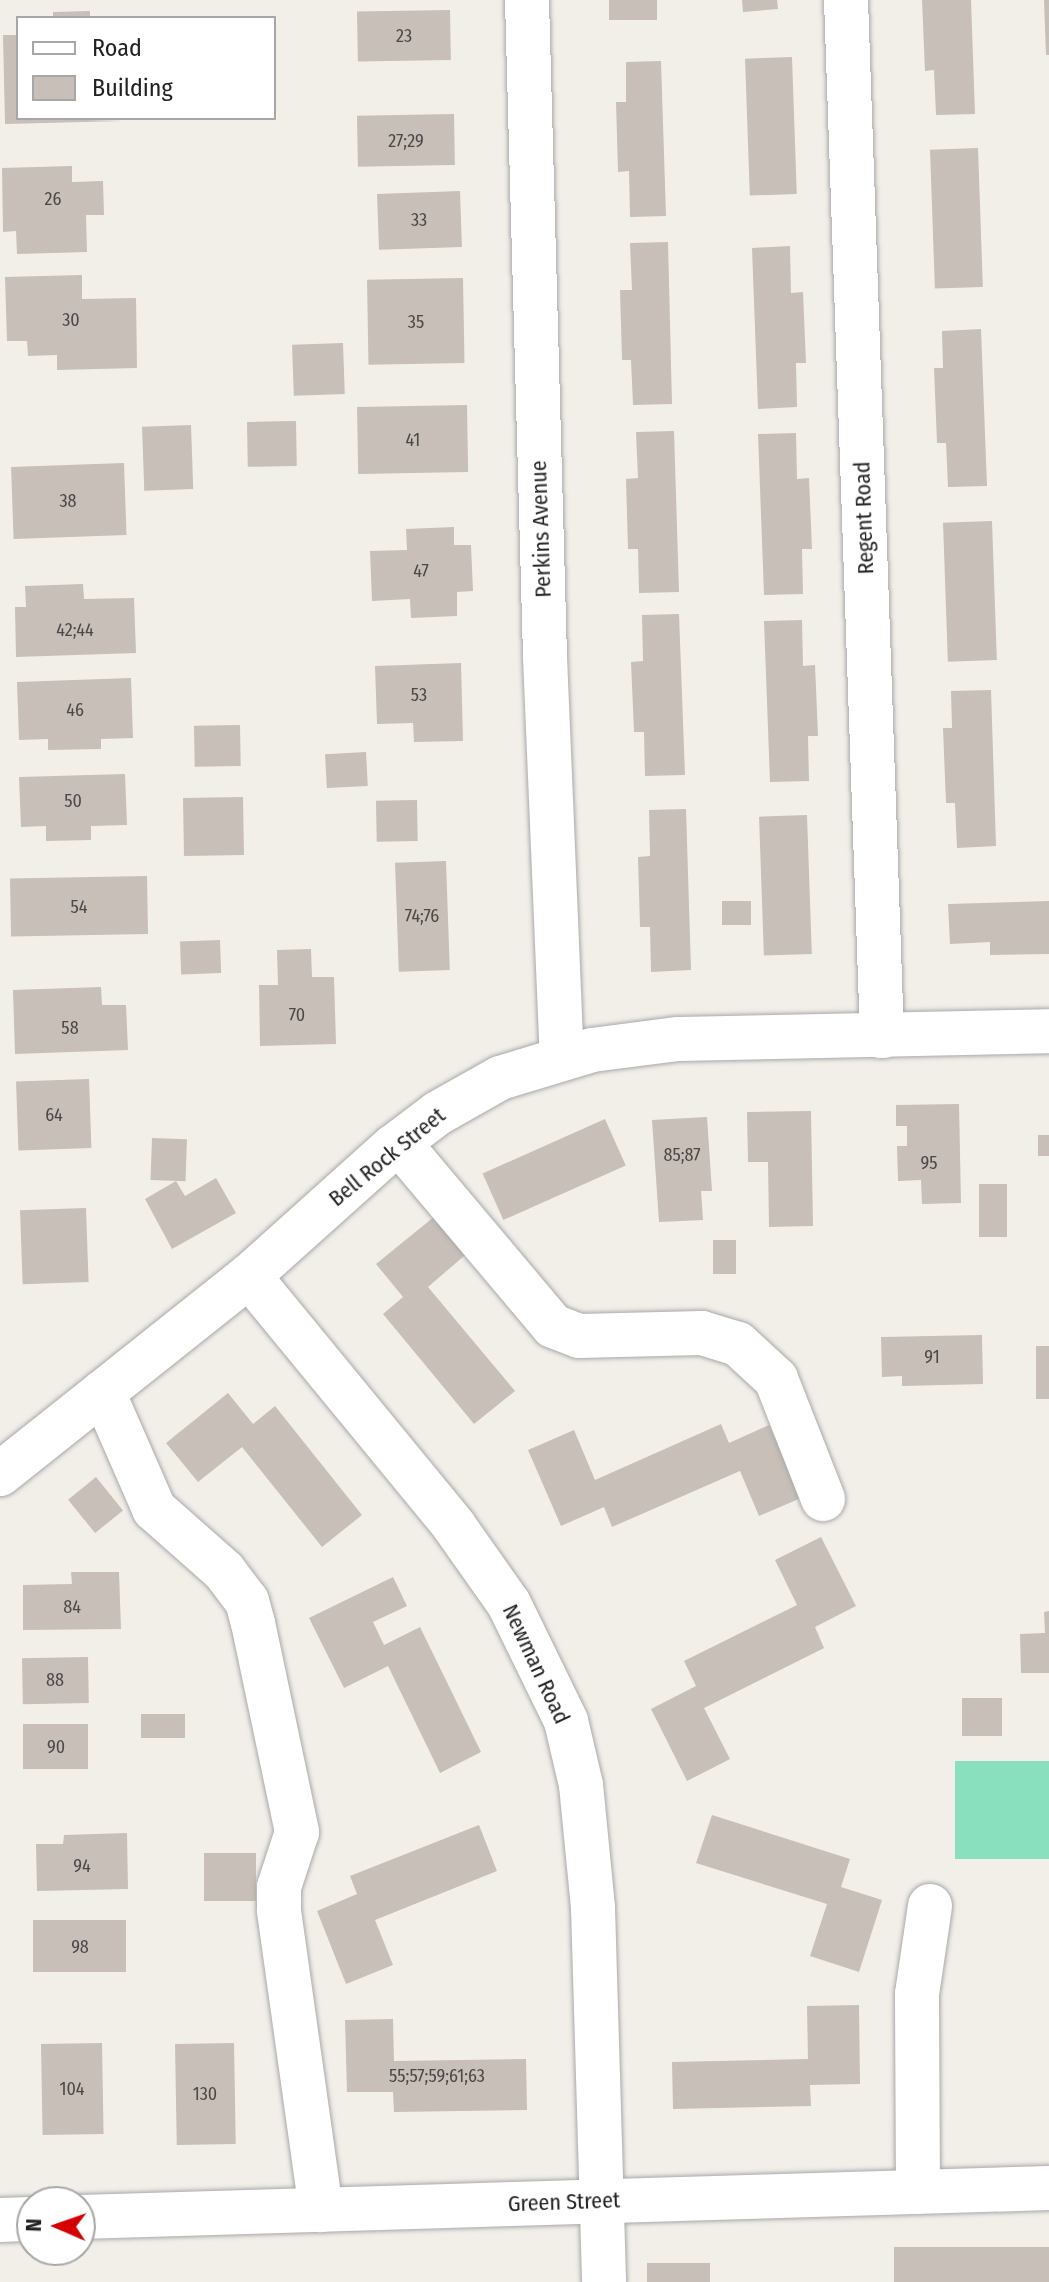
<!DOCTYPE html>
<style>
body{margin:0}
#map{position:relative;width:1049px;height:2282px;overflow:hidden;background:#f2efe9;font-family:"Fira Sans Condensed",sans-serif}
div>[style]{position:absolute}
.pitch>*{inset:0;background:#88e0be;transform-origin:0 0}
.building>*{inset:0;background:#c7bfb8;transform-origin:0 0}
.roads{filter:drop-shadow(0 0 2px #a9a9a9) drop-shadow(0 0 2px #a9a9a9)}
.minor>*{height:44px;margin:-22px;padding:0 22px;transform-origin:22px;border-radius:22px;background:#fff}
span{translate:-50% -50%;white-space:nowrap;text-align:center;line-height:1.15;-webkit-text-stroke:6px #fff;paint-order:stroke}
.number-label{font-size:18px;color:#4b4948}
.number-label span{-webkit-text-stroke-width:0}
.street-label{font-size:22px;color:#222}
.legend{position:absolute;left:16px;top:16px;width:260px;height:104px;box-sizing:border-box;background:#fff;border:2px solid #a7a7a7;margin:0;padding:10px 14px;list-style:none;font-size:24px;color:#222}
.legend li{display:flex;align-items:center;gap:16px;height:40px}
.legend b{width:40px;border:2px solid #a7a7a7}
.north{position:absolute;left:16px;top:2186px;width:80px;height:80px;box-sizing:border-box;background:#fff;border:2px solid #a7a7a7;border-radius:50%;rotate:272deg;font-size:22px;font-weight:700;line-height:32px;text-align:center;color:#222}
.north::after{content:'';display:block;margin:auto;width:28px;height:36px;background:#d40000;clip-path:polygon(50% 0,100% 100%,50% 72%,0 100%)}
</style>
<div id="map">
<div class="pitch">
<i style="left:1049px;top:1761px;width:98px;height:94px;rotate:90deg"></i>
</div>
<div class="building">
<i style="left:609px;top:0;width:48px;height:20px"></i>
<i style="clip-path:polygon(742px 0,777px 0,778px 9px,743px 12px)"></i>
<i style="clip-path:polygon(922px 0,971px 0,975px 114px,936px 115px,934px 70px,925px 71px)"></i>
<i style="clip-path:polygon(1044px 0,1049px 0,1049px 55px,1046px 55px)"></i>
<i style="left:450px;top:10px;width:50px;height:93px;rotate:89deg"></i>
<i style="clip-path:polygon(90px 11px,90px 18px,53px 18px,53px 12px)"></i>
<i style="clip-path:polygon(3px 35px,18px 35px,18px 118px,123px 121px,5px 124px)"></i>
<i style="left:792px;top:57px;width:137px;height:47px;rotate:88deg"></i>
<i style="clip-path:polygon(661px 61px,666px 216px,630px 217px,629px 171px,618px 172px,616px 102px,626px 102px,626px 62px)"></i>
<i style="left:454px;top:114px;width:51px;height:97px;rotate:89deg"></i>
<i style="left:978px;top:148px;width:139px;height:48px;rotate:88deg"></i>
<i style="clip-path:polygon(72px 166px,72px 182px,103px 181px,104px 215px,86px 215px,87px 252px,17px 254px,16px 231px,3px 232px,2px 168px)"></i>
<i style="left:460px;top:191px;width:56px;height:83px;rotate:88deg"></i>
<i style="clip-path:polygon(668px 242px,672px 404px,633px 405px,631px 360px,622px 360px,620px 290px,632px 290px,630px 243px)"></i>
<i style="clip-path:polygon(790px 246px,791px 293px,803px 292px,806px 363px,796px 363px,797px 407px,758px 409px,752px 248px)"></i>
<i style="clip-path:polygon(82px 275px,82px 299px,136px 298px,137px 368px,57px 370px,57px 355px,28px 356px,27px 341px,7px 341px,5px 277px)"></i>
<i style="left:463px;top:278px;width:85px;height:96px;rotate:89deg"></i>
<i style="clip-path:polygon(981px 329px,987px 486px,948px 487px,946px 443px,937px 443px,934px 368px,943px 368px,942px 331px)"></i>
<i style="left:343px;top:343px;width:51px;height:51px;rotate:88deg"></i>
<i style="left:467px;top:405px;width:67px;height:110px;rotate:89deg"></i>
<i style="left:296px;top:421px;width:45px;height:49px;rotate:89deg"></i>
<i style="left:191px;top:425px;width:64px;height:49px;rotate:88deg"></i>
<i style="clip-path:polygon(674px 431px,679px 592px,639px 593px,638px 549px,628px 549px,626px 479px,638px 478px,636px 432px)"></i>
<i style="clip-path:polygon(796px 433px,797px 479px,809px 478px,812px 549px,802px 549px,803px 594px,764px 595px,758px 434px)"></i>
<i style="left:124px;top:463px;width:72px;height:113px;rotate:88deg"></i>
<i style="left:992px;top:521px;width:139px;height:49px;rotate:88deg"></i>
<i style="clip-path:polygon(454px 527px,454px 545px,471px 545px,473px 591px,457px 592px,457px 616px,411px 618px,410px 599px,372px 601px,370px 551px,407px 550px,406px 529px)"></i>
<i style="clip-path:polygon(83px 584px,84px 599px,134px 598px,136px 653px,16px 657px,15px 607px,26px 607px,25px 586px)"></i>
<i style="clip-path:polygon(679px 614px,685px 775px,645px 776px,644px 732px,634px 732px,631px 662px,643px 661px,642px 615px)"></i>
<i style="clip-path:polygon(802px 620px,803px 666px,815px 665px,818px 736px,808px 736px,809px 781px,770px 782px,764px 621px)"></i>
<i style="clip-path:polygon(461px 663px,463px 741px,414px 742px,413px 723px,377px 724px,375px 666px)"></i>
<i style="clip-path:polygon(131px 678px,133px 738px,101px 739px,101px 749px,48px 750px,48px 739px,19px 740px,17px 682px)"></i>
<i style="clip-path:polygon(991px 690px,996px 846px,957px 848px,955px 803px,946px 803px,943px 728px,952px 728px,951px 691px)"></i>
<i style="left:240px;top:725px;width:41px;height:46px;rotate:89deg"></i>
<i style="left:366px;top:752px;width:34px;height:41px;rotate:87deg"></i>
<i style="clip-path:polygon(125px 774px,127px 825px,91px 826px,91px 840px,46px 841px,46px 826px,21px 827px,19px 777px)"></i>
<i style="left:243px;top:797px;width:58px;height:60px;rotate:89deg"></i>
<i style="left:417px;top:800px;width:41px;height:41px;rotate:89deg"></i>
<i style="clip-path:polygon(686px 809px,691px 970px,651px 972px,650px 927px,640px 927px,638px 857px,650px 856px,649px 810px)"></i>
<i style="left:807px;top:815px;width:139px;height:48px;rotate:88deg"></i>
<i style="left:446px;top:861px;width:109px;height:51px;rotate:88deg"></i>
<i style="left:147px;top:876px;width:58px;height:137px;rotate:89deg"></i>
<i style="left:722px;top:901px;width:29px;height:24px"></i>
<i style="clip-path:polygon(1049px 901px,1049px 954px,990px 955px,990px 942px,950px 944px,948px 904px)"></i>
<i style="left:220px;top:940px;width:33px;height:40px;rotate:88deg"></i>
<i style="clip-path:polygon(311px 949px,312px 977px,334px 977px,336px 1044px,260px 1046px,259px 985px,278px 985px,277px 950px)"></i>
<i style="clip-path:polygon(101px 987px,102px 1005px,126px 1005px,128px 1050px,15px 1054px,13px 990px)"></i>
<i style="left:89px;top:1079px;width:69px;height:73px;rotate:88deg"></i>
<i style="clip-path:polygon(959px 1104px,961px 1203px,922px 1204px,921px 1180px,898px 1181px,897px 1146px,907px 1146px,907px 1126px,896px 1126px,896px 1105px)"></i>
<i style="clip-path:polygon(811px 1111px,813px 1226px,769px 1227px,768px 1162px,748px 1162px,747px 1112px)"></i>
<i style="clip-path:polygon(707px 1117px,712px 1191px,701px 1191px,703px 1220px,659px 1222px,652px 1120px)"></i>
<i style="left:605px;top:1119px;width:51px;height:134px;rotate:66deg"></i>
<i style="left:1049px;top:1135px;width:21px;height:11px;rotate:90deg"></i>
<i style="left:152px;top:1138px;width:35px;height:42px;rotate:2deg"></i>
<i style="clip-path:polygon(216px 1178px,236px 1213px,172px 1249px,145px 1199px,176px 1181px,185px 1196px)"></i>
<i style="left:979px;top:1184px;width:28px;height:53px"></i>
<i style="left:86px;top:1208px;width:74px;height:66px;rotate:88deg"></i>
<i style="clip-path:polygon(440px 1212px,471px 1250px,428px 1287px,515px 1391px,474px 1424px,383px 1314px,403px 1297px,376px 1264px)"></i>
<i style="left:713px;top:1240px;width:23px;height:34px"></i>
<i style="clip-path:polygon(982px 1335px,983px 1384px,902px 1386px,902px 1376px,882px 1377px,881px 1337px)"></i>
<i style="left:1049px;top:1346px;width:53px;height:13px;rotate:90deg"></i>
<i style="clip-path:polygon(228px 1393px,253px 1424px,275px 1406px,362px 1515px,322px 1547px,242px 1447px,198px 1482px,166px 1443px)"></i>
<i style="clip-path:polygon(721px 1424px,729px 1443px,769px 1425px,801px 1498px,759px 1516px,740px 1471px,612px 1527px,604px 1507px,561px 1526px,528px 1450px,574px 1430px,595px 1480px)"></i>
<i style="left:96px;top:1477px;width:43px;height:36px;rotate:51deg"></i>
<i style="clip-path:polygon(821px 1537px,856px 1606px,815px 1627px,824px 1648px,704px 1708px,730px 1759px,687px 1781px,651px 1709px,696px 1686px,684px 1661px,797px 1605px,775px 1560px)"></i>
<i style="clip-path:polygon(71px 1572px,119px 1572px,121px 1629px,23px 1630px,23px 1585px,72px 1584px)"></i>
<i style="clip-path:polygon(393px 1577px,407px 1606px,373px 1622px,384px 1645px,420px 1627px,481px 1752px,440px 1773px,388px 1666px,344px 1688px,309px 1618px)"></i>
<i style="clip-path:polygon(1049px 1611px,1049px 1673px,1021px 1673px,1020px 1634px,1045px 1633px,1044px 1612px)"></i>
<i style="left:88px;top:1657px;width:46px;height:66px;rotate:89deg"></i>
<i style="left:962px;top:1698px;width:40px;height:38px"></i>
<i style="left:185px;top:1714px;width:24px;height:44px;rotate:90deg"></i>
<i style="left:88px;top:1724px;width:45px;height:65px;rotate:90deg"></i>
<i style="clip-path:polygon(712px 1815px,850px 1859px,841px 1887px,882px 1900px,859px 1972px,810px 1956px,827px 1904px,696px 1863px)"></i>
<i style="clip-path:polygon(479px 1825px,497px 1871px,375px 1920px,393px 1965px,346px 1984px,317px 1911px,357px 1894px,350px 1876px)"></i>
<i style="clip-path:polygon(127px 1833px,128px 1889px,37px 1891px,36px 1844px,63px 1844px,64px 1835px)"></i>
<i style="left:256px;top:1853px;width:48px;height:52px;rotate:90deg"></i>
<i style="left:126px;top:1920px;width:52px;height:93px;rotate:90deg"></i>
<i style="clip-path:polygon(859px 2005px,860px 2084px,810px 2085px,811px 2106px,673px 2109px,672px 2062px,808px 2059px,807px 2006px)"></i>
<i style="clip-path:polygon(393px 2019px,394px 2061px,526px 2059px,527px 2110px,394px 2112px,393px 2092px,347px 2092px,345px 2020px)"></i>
<i style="left:102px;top:2043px;width:91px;height:61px;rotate:89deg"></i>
<i style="left:234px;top:2043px;width:101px;height:59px;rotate:89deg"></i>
<i style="left:1049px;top:2247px;width:35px;height:155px;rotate:90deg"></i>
<i style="left:710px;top:2263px;width:19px;height:63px;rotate:90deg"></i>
</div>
<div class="roads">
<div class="minor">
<i style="left:527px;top:0;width:657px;rotate:88.43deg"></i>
<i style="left:545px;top:657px;width:401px;rotate:87.6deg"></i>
<i style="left:846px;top:0;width:1037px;rotate:88.01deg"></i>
<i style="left:399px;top:1143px;width:239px;rotate:49.9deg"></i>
<i style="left:553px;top:1326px;width:28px;rotate:21deg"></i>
<i style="left:579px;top:1336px;width:123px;rotate:-1.4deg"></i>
<i style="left:702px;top:1333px;width:38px;rotate:17deg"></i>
<i style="left:738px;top:1344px;width:52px;rotate:42.6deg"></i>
<i style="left:776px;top:1379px;width:129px;rotate:68.6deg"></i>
<i style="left:249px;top:1276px;width:323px;rotate:50.6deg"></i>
<i style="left:454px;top:1526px;width:95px;rotate:54.8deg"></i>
<i style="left:509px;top:1604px;width:130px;rotate:64deg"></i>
<i style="left:566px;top:1721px;width:66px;rotate:76.8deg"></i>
<i style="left:581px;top:1785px;width:124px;rotate:84.4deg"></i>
<i style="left:593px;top:1908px;width:374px;rotate:88.3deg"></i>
<i style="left:103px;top:1392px;width:128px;rotate:66.4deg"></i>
<i style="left:154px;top:1509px;width:94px;rotate:41.5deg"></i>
<i style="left:224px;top:1571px;width:38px;rotate:53deg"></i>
<i style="left:247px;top:1601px;width:23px;rotate:75deg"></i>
<i style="left:253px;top:1623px;width:214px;rotate:78.1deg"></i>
<i style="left:297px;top:1832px;width:58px;rotate:108.1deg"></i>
<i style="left:279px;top:1887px;width:24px;rotate:90deg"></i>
<i style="left:279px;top:1911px;width:302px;rotate:82deg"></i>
<i style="left:0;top:1474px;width:318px;rotate:-38.5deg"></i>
<i style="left:249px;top:1276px;width:193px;rotate:-41.9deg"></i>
<i style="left:393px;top:1147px;width:56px;rotate:-37.1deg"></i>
<i style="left:438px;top:1113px;width:71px;rotate:-29.4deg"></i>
<i style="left:500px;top:1078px;width:96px;rotate:-16.9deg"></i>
<i style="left:592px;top:1050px;width:87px;rotate:-7.3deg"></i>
<i style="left:678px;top:1039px;width:371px;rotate:-1.2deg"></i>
<i style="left:918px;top:2192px;width:198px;rotate:-90.3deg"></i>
<i style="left:917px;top:1994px;width:89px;rotate:-81.6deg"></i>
<i style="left:80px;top:2217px;width:969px;rotate:-1.71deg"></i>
<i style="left:0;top:2220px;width:32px;rotate:-2deg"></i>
</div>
</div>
<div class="number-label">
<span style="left:404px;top:36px">23</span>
<span style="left:406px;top:141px">27;29</span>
<span style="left:53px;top:199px">26</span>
<span style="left:419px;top:220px">33</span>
<span style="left:71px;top:320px">30</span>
<span style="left:416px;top:322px">35</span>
<span style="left:413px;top:440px">41</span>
<span style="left:68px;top:501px">38</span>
<span style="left:421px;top:571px">47</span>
<span style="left:75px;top:630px">42;44</span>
<span style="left:419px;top:695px">53</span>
<span style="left:75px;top:710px">46</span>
<span style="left:73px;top:801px">50</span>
<span style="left:79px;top:907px">54</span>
<span style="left:422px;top:916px">74;76</span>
<span style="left:297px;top:1015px">70</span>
<span style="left:70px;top:1028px">58</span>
<span style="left:54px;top:1115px">64</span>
<span style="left:682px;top:1155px">85;87</span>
<span style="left:929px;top:1163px">95</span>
<span style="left:932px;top:1357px">91</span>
<span style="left:72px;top:1607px">84</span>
<span style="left:55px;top:1680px">88</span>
<span style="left:56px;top:1747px">90</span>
<span style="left:82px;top:1866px">94</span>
<span style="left:80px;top:1947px">98</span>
<span style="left:437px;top:2076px">55;57;59;61;63</span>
<span style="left:72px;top:2089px">104</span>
<span style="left:205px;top:2094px">130</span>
</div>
<div class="street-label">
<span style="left:864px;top:518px;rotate:-92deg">Regent Road</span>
<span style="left:541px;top:529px;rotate:-92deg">Perkins Avenue</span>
<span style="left:387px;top:1157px;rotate:-39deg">Bell Rock Street</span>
<span style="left:536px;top:1664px;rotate:65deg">Newman Road</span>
<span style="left:564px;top:2202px;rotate:-2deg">Green Street</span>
</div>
<ul class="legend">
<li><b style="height:10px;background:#fff"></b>Road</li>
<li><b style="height:22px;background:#c7bfb8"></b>Building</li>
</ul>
<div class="north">N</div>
</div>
